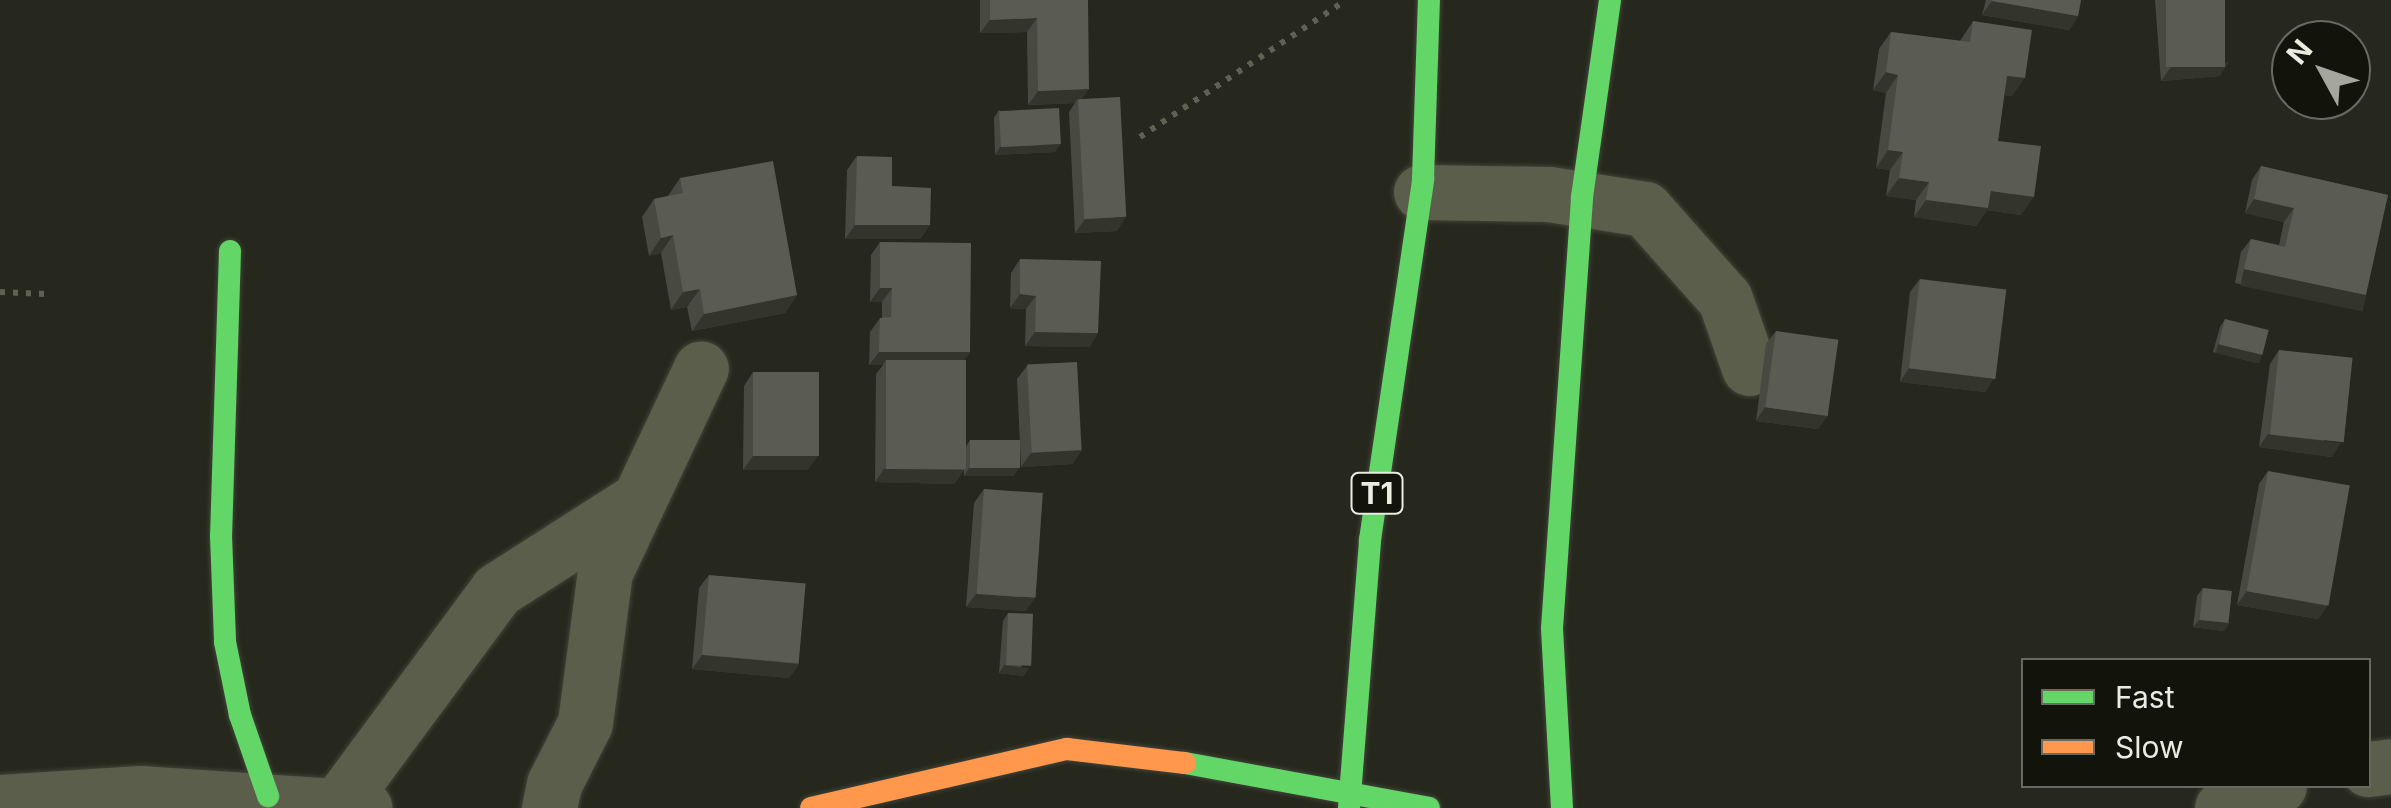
<!DOCTYPE html>
<style>
body{margin:0}
#map{position:relative;width:2391px;height:808px;overflow:hidden;background:#26281d;font-family:Inter,sans-serif}
div>[style]{position:absolute}
.path>*{height:6px;margin-top:-3px;transform-origin:0;background:repeating-linear-gradient(90deg,#5f6153 0 5px,transparent 0 13px)}
.roads{filter:drop-shadow(0 0 2px #414339) drop-shadow(0 0 2px #414339)}
.street>*{height:55px;margin:-27.5px;padding:0 27.5px;transform-origin:27.5px;border-radius:27.5px;background:#5c5e4c}
.fast>*{height:22px;margin:-11px;padding:0 11px;transform-origin:11px;border-radius:11px;background:#63d668}
.slow>*{height:22px;margin:-11px;padding:0 11px;transform-origin:11px;border-radius:11px;background:#ff974d}
.wall>*{inset:0;background:#484a41}
.shaded-wall>*{inset:0;background:#33352b;transform-origin:0 0}
.building>*{inset:0;background:#5a5c52;transform-origin:0 0}
span{translate:-50% -50%;white-space:nowrap;text-align:center;line-height:1.15;-webkit-text-stroke:8px #12130b;paint-order:stroke}
.shield-label span{padding:2px 8px;background:#12130b;border:2px solid;border-radius:8px;-webkit-text-stroke-width:0}
.shield-label{font-size:30px;color:#eaece0;font-weight:700}
.legend{position:absolute;left:2021px;top:658px;width:350px;height:130px;box-sizing:border-box;background:#12130b;border:2px solid #686a60;margin:0;padding:12px 18px;list-style:none;font-size:30px;color:#eaece0}
.legend li{display:flex;align-items:center;gap:20px;height:50px}
.legend b{width:50px;border:2px solid #686a60}
.north{position:absolute;left:2271px;top:20px;width:100px;height:100px;box-sizing:border-box;background:#12130b;border:2px solid #686a60;border-radius:50%;rotate:310deg;font-size:28px;font-weight:700;line-height:40px;text-align:center;color:#eaece0}
.north::after{content:'';display:block;margin:auto;width:35px;height:45px;background:#a5a79c;clip-path:polygon(50% 0,100% 100%,50% 72%,0 100%)}
</style>
<div id="map">
<div class="path">
<i style="left:1140px;top:137px;width:247px;rotate:-33.6deg"></i>
<i style="left:0;top:292px;width:46px;rotate:2.5deg"></i>
</div>
<div class="roads">
<div class="street">
<i style="left:1421px;top:192px;width:128px;rotate:0.9deg"></i>
<i style="left:1549px;top:194px;width:97px;rotate:8.9deg"></i>
<i style="left:1645px;top:209px;width:120px;rotate:48.4deg"></i>
<i style="left:1725px;top:299px;width:73px;rotate:70.8deg"></i>
<i style="left:2368px;top:769px;width:23px;rotate:-7deg"></i>
<i style="left:0;top:802px;width:140px;rotate:-3.7deg"></i>
<i style="left:140px;top:793px;width:225px;rotate:3.8deg"></i>
<i style="left:338px;top:805px;width:267px;rotate:-53.5deg"></i>
<i style="left:497px;top:590px;width:167px;rotate:-32.6deg"></i>
<i style="left:549px;top:808px;width:25px;rotate:-78deg"></i>
<i style="left:554px;top:784px;width:68px;rotate:-63.1deg"></i>
<i style="left:585px;top:723px;width:152px;rotate:-82.5deg"></i>
<i style="left:605px;top:572px;width:225px;rotate:-64.8deg"></i>
<i style="left:2222px;top:808px;width:61px;rotate:-21.1deg"></i>
</div>
<div class="fast">
<i style="left:230px;top:251px;width:285px;rotate:91.8deg"></i>
<i style="left:221px;top:536px;width:106px;rotate:87.8deg"></i>
<i style="left:225px;top:642px;width:75px;rotate:78.4deg"></i>
<i style="left:240px;top:715px;width:86px;rotate:70.9deg"></i>
<i style="left:1185px;top:763px;width:248px;rotate:10.4deg"></i>
<i style="left:1349px;top:808px;width:269px;rotate:-85.5deg"></i>
<i style="left:1370px;top:540px;width:365px;rotate:-81.6deg"></i>
<i style="left:1423px;top:179px;width:179px;rotate:-88.1deg"></i>
<i style="left:1562px;top:808px;width:180px;rotate:-93.2deg"></i>
<i style="left:1552px;top:628px;width:432px;rotate:-86deg"></i>
<i style="left:1582px;top:197px;width:199px;rotate:-81.9deg"></i>
</div>
<div class="slow">
<i style="left:811px;top:808px;width:263px;rotate:-13deg"></i>
<i style="left:1067px;top:749px;width:119px;rotate:6.8deg"></i>
</div>
</div>
<div class="wall">
<i style="clip-path:polygon(980px 0,1088px 0,1082px 99px,1117px 231px,1075px 233px,1069px 112px,1075px 103px,1028px 105px,1027px 32px,980px 33px)"></i>
<i style="clip-path:polygon(1986px 0,2081px 0,2078px 16px,2069px 30px,1982px 15px)"></i>
<i style="clip-path:polygon(2155px 0,2225px 0,2220px 76px,2161px 81px)"></i>
<i style="clip-path:polygon(1973px 21px,2012px 96px,2004px 95px,1998px 141px,2021px 215px,1987px 210px,1976px 226px,1914px 217px,1916px 200px,1886px 196px,1890px 170px,1876px 168px,1886px 93px,1873px 90px,1879px 49px,1891px 32px,1960px 41px)"></i>
<i style="clip-path:polygon(999px 110px,1055px 152px,995px 155px,994px 118px)"></i>
<i style="clip-path:polygon(857px 156px,892px 186px,930px 225px,920px 239px,845px 239px,847px 170px)"></i>
<i style="clip-path:polygon(2261px 166px,2388px 195px,2356px 309px,2235px 283px,2241px 252px,2251px 239px,2279px 245px,2284px 222px,2245px 213px,2252px 180px)"></i>
<i style="clip-path:polygon(680px 178px,797px 295px,785px 313px,692px 331px,687px 307px,671px 310px,661px 253px,649px 256px,642px 217px,654px 199px,668px 196px)"></i>
<i style="clip-path:polygon(880px 242px,970px 352px,964px 360px,965px 448px,970px 440px,1014px 476px,964px 476px,964px 470px,954px 484px,875px 482px,876px 374px,883px 365px,869px 365px,870px 332px,880px 318px,882px 318px,882px 302px,870px 302px,871px 255px)"></i>
<i style="clip-path:polygon(1020px 259px,1098px 333px,1089px 347px,1025px 346px,1026px 309px,1010px 308px,1011px 273px)"></i>
<i style="clip-path:polygon(1920px 279px,1994px 378px,1985px 392px,1900px 382px,1910px 292px)"></i>
<i style="clip-path:polygon(2225px 319px,2257px 363px,2213px 352px,2220px 327px)"></i>
<i style="clip-path:polygon(1776px 331px,1828px 415px,1818px 429px,1756px 421px,1766px 344px)"></i>
<i style="clip-path:polygon(2279px 350px,2332px 457px,2259px 447px,2270px 364px)"></i>
<i style="clip-path:polygon(1027px 366px,1082px 450px,1072px 464px,1021px 467px,1017px 379px)"></i>
<i style="clip-path:polygon(753px 372px,808px 470px,743px 470px,744px 386px)"></i>
<i style="clip-path:polygon(2268px 471px,2327px 606px,2318px 619px,2237px 605px,2259px 484px)"></i>
<i style="clip-path:polygon(984px 489px,1026px 611px,966px 607px,974px 503px)"></i>
<i style="clip-path:polygon(709px 575px,799px 664px,789px 678px,692px 669px,699px 588px)"></i>
<i style="clip-path:polygon(2203px 588px,2229px 623px,2224px 631px,2193px 627px,2197px 596px)"></i>
<i style="clip-path:polygon(1008px 613px,1024px 676px,999px 673px,1003px 621px)"></i>
</div>
<div class="shaded-wall">
<i style="clip-path:polygon(1992px 1px,2078px 16px,2069px 30px,1982px 15px)"></i>
<i style="clip-path:polygon(1037px 18px,1027px 32px,980px 33px,990px 20px)"></i>
<i style="clip-path:polygon(2229px 62px,2220px 76px,2161px 81px,2171px 67px)"></i>
<i style="clip-path:polygon(1886px 72px,1898px 75px,1886px 93px,1873px 90px)"></i>
<i style="clip-path:polygon(2007px 76px,2025px 78px,2012px 96px,1994px 93px)"></i>
<i style="clip-path:polygon(1089px 89px,1079px 103px,1078px 99px,1075px 103px,1028px 105px,1038px 91px)"></i>
<i style="clip-path:polygon(1061px 144px,1055px 152px,995px 155px,1000px 147px)"></i>
<i style="clip-path:polygon(1888px 150px,1903px 152px,1890px 170px,1876px 168px)"></i>
<i style="clip-path:polygon(1899px 178px,1929px 182px,1916px 200px,1886px 196px)"></i>
<i style="clip-path:polygon(1991px 191px,2034px 197px,2021px 215px,1987px 210px,1976px 226px,1914px 217px,1926px 200px)"></i>
<i style="clip-path:polygon(2254px 199px,2294px 208px,2284px 222px,2245px 213px)"></i>
<i style="clip-path:polygon(1126px 217px,1117px 231px,1075px 233px,1085px 219px)"></i>
<i style="clip-path:polygon(855px 225px,930px 225px,920px 239px,845px 239px)"></i>
<i style="clip-path:polygon(673px 235px,661px 253px,649px 256px,661px 238px)"></i>
<i style="left:2244px;top:269px;width:125px;height:17px;rotate:12deg"></i>
<i style="clip-path:polygon(880px 288px,892px 288px,882px 302px,870px 302px)"></i>
<i style="clip-path:polygon(700px 289px,687px 307px,671px 310px,683px 292px)"></i>
<i style="clip-path:polygon(1020px 294px,1036px 296px,1026px 309px,1010px 308px)"></i>
<i style="clip-path:polygon(797px 295px,785px 313px,692px 331px,704px 314px)"></i>
<i style="clip-path:polygon(1035px 332px,1098px 333px,1089px 347px,1025px 346px)"></i>
<i style="left:2218px;top:344px;width:45px;height:9px;rotate:14deg"></i>
<i style="clip-path:polygon(879px 352px,970px 352px,960px 366px,886px 360px,883px 365px,869px 365px)"></i>
<i style="clip-path:polygon(1909px 368px,1994px 378px,1985px 392px,1900px 382px)"></i>
<i style="clip-path:polygon(1765px 407px,1828px 415px,1818px 429px,1756px 421px)"></i>
<i style="clip-path:polygon(2268px 434px,2341px 443px,2332px 457px,2259px 447px)"></i>
<i style="clip-path:polygon(1082px 450px,1072px 464px,1021px 467px,1031px 453px)"></i>
<i style="clip-path:polygon(753px 456px,818px 456px,808px 470px,743px 470px)"></i>
<i style="clip-path:polygon(969px 468px,1019px 468px,1014px 476px,964px 476px)"></i>
<i style="clip-path:polygon(884px 469px,964px 470px,954px 484px,875px 482px)"></i>
<i style="clip-path:polygon(2247px 591px,2327px 606px,2318px 619px,2237px 605px)"></i>
<i style="clip-path:polygon(976px 594px,1035px 598px,1026px 611px,966px 607px)"></i>
<i style="clip-path:polygon(2199px 620px,2229px 623px,2224px 631px,2193px 627px)"></i>
<i style="clip-path:polygon(702px 655px,799px 664px,789px 678px,692px 669px)"></i>
<i style="clip-path:polygon(1004px 665px,1029px 668px,1024px 676px,999px 673px)"></i>
</div>
<div class="building">
<i style="clip-path:polygon(990px 0,1088px 0,1089px 89px,1038px 91px,1037px 18px,990px 20px)"></i>
<i style="clip-path:polygon(1992px 0,2081px 0,2078px 16px,1992px 1px)"></i>
<i style="left:2166px;top:0;width:59px;height:67px"></i>
<i style="clip-path:polygon(1973px 21px,2032px 30px,2025px 78px,2007px 76px,1998px 141px,2041px 146px,2034px 197px,1991px 191px,1988px 208px,1926px 200px,1929px 182px,1899px 178px,1903px 152px,1888px 150px,1898px 75px,1886px 72px,1891px 32px,1970px 42px)"></i>
<i style="left:1120px;top:97px;width:120px;height:42px;rotate:87deg"></i>
<i style="left:1059px;top:108px;width:36px;height:60px;rotate:87deg"></i>
<i style="clip-path:polygon(857px 156px,892px 157px,892px 186px,931px 188px,930px 225px,855px 225px)"></i>
<i style="clip-path:polygon(773px 161px,797px 295px,704px 314px,700px 289px,683px 292px,673px 235px,661px 238px,654px 199px,683px 193px,680px 178px)"></i>
<i style="clip-path:polygon(2261px 166px,2388px 195px,2366px 295px,2244px 269px,2251px 239px,2285px 247px,2294px 208px,2254px 199px)"></i>
<i style="clip-path:polygon(880px 242px,971px 243px,970px 352px,879px 352px,880px 318px,891px 317px,892px 288px,880px 288px)"></i>
<i style="clip-path:polygon(1020px 259px,1101px 261px,1098px 333px,1035px 332px,1036px 296px,1020px 294px)"></i>
<i style="left:1920px;top:279px;width:87px;height:90px;rotate:7deg"></i>
<i style="left:2225px;top:319px;width:45px;height:26px;rotate:14deg"></i>
<i style="left:1776px;top:331px;width:63px;height:77px;rotate:8deg"></i>
<i style="left:2279px;top:350px;width:74px;height:85px;rotate:6deg"></i>
<i style="left:886px;top:360px;width:80px;height:109px"></i>
<i style="left:1077px;top:362px;width:88px;height:50px;rotate:87deg"></i>
<i style="left:753px;top:372px;width:66px;height:84px"></i>
<i style="left:970px;top:440px;width:50px;height:28px"></i>
<i style="left:2268px;top:471px;width:83px;height:122px;rotate:10deg"></i>
<i style="left:984px;top:489px;width:59px;height:105px;rotate:4deg"></i>
<i style="left:709px;top:575px;width:97px;height:80px;rotate:5deg"></i>
<i style="left:2203px;top:588px;width:29px;height:32px;rotate:6deg"></i>
<i style="left:1008px;top:613px;width:25px;height:52px;rotate:2deg"></i>
</div>
<div class="shield-label">
<span style="left:1377px;top:493px">T1</span>
</div>
<ul class="legend">
<li><b style="height:12px;background:#63d668"></b>Fast</li>
<li><b style="height:12px;background:#ff974d"></b>Slow</li>
</ul>
<div class="north">N</div>
</div>
